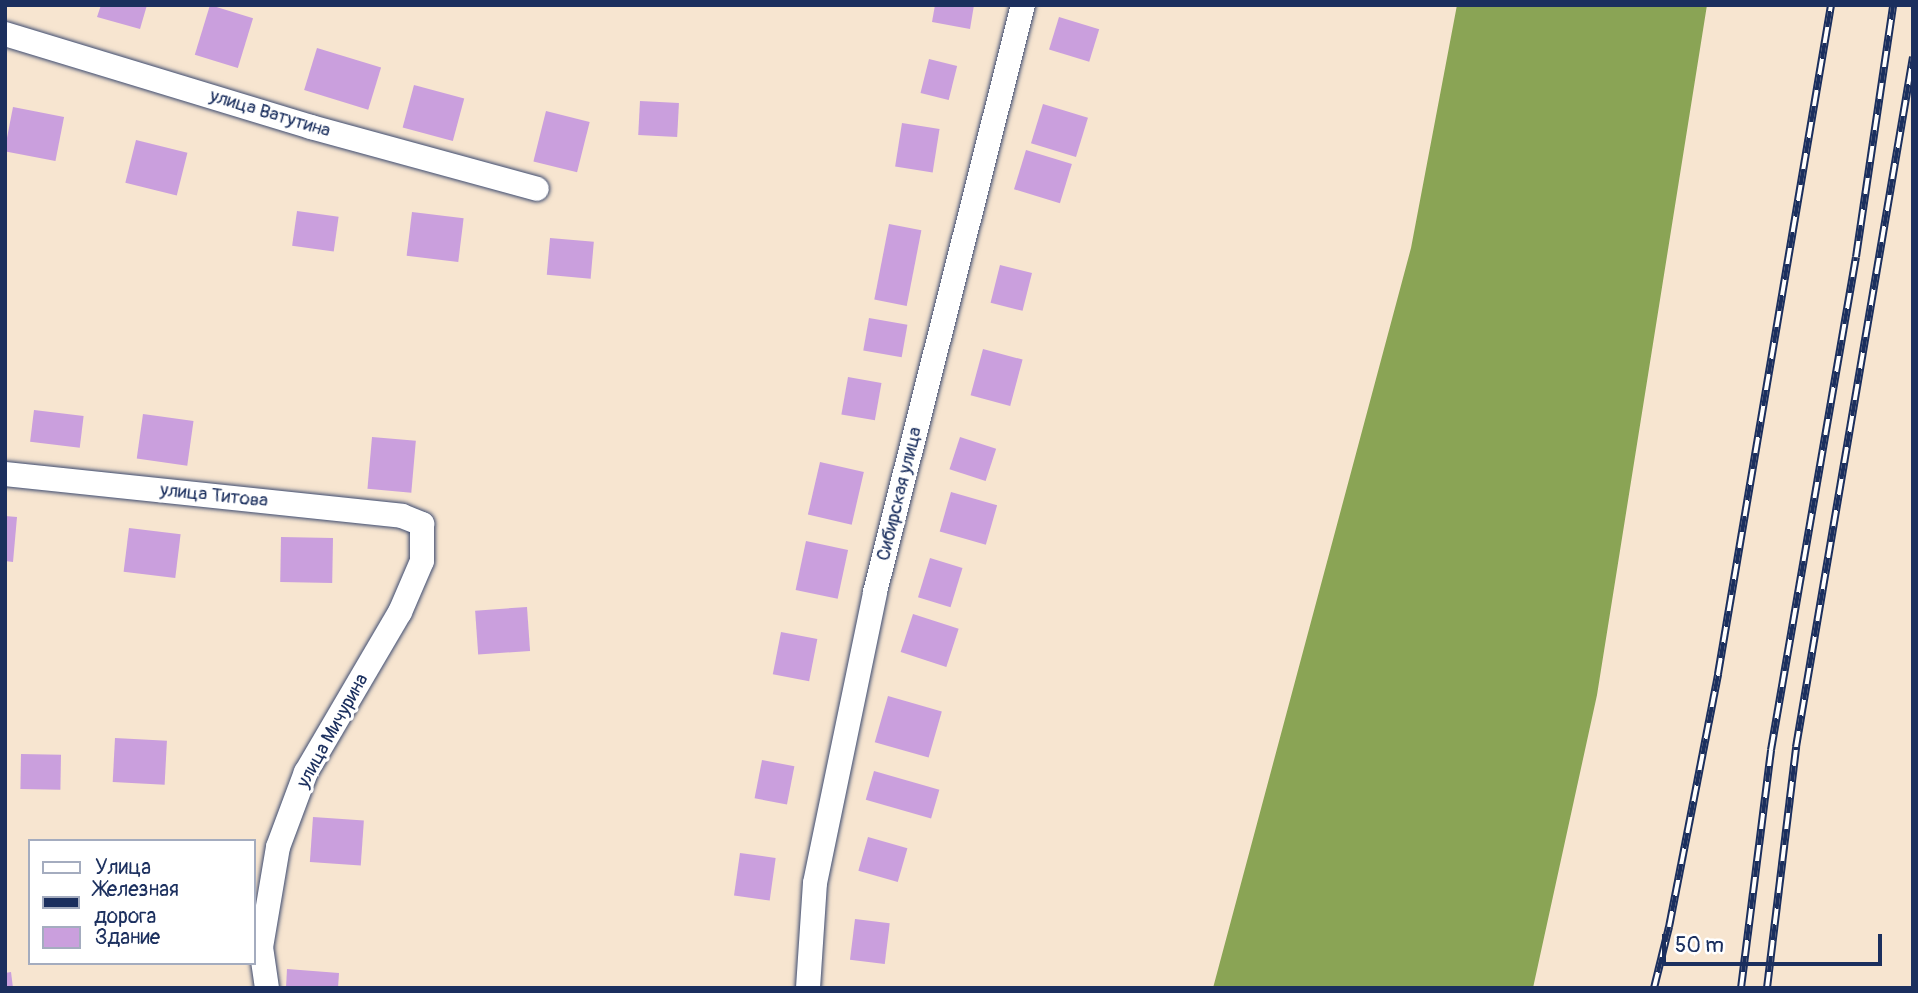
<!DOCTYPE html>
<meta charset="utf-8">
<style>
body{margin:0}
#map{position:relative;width:1918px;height:993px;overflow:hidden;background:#f7e5d0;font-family:Pangolin,sans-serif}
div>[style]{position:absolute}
.forest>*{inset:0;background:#8aa455}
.building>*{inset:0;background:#ca9fdd;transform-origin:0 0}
.roads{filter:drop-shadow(0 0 2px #3c4a6f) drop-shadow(0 0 2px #3c4a6f)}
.street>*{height:24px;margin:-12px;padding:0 12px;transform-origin:12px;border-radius:12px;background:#fff}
.rail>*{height:8px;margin-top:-4px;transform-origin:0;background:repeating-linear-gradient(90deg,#fff 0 16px,#1b2f5e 0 32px);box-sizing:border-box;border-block:2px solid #1b2f5e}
span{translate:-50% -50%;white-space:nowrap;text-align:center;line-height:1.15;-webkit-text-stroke:6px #fff;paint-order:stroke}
.street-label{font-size:19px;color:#1b2f5e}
.frame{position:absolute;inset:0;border:7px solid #1b2f5e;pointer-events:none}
.legend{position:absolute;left:28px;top:839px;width:228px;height:126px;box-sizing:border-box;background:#fff;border:2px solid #a4acbf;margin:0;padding:9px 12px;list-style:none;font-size:21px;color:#1b2f5e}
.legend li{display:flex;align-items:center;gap:14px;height:35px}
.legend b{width:35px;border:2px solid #a4acbf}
.scale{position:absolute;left:1662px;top:934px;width:220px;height:32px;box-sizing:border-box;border:4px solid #1b2f5e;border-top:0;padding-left:9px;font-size:21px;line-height:24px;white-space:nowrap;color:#1b2f5e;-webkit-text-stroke:5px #fff;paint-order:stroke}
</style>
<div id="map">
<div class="forest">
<i style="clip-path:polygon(1457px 5px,1707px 5px,1597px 695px,1533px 988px,1213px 988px,1411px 248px)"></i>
</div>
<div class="building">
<i style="clip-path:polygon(101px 5px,147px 5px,140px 29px,97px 17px)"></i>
<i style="left:210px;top:5px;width:45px;height:52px;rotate:17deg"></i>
<i style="clip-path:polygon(935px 5px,974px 5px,970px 29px,932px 22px)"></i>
<i style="left:1059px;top:17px;width:42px;height:34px;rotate:17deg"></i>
<i style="left:317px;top:48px;width:67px;height:44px;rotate:17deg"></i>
<i style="left:929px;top:59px;width:29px;height:35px;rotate:14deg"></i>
<i style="left:414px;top:85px;width:52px;height:44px;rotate:15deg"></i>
<i style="left:640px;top:101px;width:39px;height:34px;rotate:3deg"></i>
<i style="left:1043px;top:104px;width:47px;height:41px;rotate:17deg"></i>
<i style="left:13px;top:107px;width:52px;height:45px;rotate:11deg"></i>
<i style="left:546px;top:111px;width:45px;height:52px;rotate:14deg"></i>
<i style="left:902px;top:123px;width:38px;height:44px;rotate:9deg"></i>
<i style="left:136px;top:140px;width:53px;height:44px;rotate:14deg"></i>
<i style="left:1026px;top:150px;width:48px;height:41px;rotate:17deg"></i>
<i style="left:297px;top:211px;width:42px;height:35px;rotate:8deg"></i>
<i style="left:412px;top:212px;width:52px;height:44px;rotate:7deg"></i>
<i style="left:889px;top:224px;width:33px;height:77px;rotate:11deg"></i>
<i style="left:550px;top:238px;width:44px;height:37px;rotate:5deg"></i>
<i style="left:1000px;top:265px;width:33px;height:39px;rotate:14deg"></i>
<i style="left:869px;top:318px;width:39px;height:33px;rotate:10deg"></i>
<i style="left:983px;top:349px;width:41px;height:48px;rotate:15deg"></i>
<i style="left:848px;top:377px;width:34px;height:38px;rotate:10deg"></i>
<i style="left:34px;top:410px;width:50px;height:32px;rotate:7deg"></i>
<i style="left:143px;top:414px;width:51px;height:45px;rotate:8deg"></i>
<i style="left:372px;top:437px;width:44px;height:52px;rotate:5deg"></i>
<i style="left:960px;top:437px;width:38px;height:34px;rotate:18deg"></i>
<i style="left:820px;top:462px;width:45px;height:54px;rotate:13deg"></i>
<i style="left:951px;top:492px;width:48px;height:41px;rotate:16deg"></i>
<i style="clip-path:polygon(5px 516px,17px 517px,13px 562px,5px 561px)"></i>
<i style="left:129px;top:528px;width:52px;height:44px;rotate:7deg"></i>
<i style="left:281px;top:537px;width:52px;height:45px;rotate:1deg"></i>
<i style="left:806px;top:541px;width:43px;height:50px;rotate:12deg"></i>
<i style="left:930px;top:558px;width:34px;height:41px;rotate:17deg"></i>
<i style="left:527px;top:607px;width:44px;height:52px;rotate:86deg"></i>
<i style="left:913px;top:614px;width:48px;height:40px;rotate:18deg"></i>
<i style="left:781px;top:632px;width:37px;height:43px;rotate:11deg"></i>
<i style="left:888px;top:696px;width:56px;height:48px;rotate:16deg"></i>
<i style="left:115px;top:738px;width:52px;height:44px;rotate:3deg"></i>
<i style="left:21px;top:754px;width:40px;height:35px;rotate:1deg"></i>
<i style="left:762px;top:760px;width:33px;height:39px;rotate:11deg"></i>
<i style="left:874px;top:771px;width:68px;height:30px;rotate:16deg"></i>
<i style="left:313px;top:817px;width:51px;height:45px;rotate:4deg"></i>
<i style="left:868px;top:837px;width:41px;height:35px;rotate:16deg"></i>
<i style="left:740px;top:853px;width:36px;height:43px;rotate:8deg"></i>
<i style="left:855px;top:919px;width:35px;height:41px;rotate:7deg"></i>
<i style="clip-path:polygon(287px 969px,339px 973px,338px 988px,286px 988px)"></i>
<i style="clip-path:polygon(11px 972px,13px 988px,5px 988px,5px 973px)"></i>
</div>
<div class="roads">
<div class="street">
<i style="left:5px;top:34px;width:320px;rotate:16.9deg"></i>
<i style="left:311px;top:127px;width:234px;rotate:15.3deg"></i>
<i style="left:5px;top:474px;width:399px;rotate:6deg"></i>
<i style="left:402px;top:516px;width:22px;rotate:22deg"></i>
<i style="left:422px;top:524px;width:37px;rotate:90deg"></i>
<i style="left:422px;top:561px;width:56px;rotate:113.3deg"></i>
<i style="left:400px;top:612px;width:186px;rotate:120.4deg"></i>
<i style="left:306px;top:772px;width:80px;rotate:110.5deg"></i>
<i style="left:278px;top:847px;width:101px;rotate:99.6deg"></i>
<i style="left:261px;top:947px;width:41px;rotate:81.7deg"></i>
<i style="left:808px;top:988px;width:105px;rotate:-86.2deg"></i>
<i style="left:815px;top:883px;width:297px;rotate:-78.3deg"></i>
<i style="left:875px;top:592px;width:605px;rotate:-75.85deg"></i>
</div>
</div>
<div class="rail">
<i style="left:1654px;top:988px;width:63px;rotate:-76.2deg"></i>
<i style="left:1669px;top:927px;width:258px;rotate:-79deg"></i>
<i style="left:1718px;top:674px;width:678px;rotate:-80.41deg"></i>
<i style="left:1741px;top:988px;width:240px;rotate:-82.8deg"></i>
<i style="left:1771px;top:750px;width:500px;rotate:-80.22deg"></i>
<i style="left:1856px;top:257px;width:255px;rotate:-81.6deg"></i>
<i style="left:1767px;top:988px;width:243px;rotate:-83.1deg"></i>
<i style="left:1796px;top:747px;width:700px;rotate:-80.38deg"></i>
</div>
<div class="street-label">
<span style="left:270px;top:114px;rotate:17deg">улица Ватутина</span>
<span style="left:900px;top:494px;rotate:-76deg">Сибирская улица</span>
<span style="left:214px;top:496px;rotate:6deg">улица Титова</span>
<span style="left:333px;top:731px;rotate:-61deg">улица Мичурина</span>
</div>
<div class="frame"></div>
<ul class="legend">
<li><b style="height:9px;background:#fff"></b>Улица</li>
<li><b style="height:9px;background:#1b2f5e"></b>Железная дорога</li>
<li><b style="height:19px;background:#ca9fdd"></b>Здание</li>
</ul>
<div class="scale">50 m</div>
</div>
